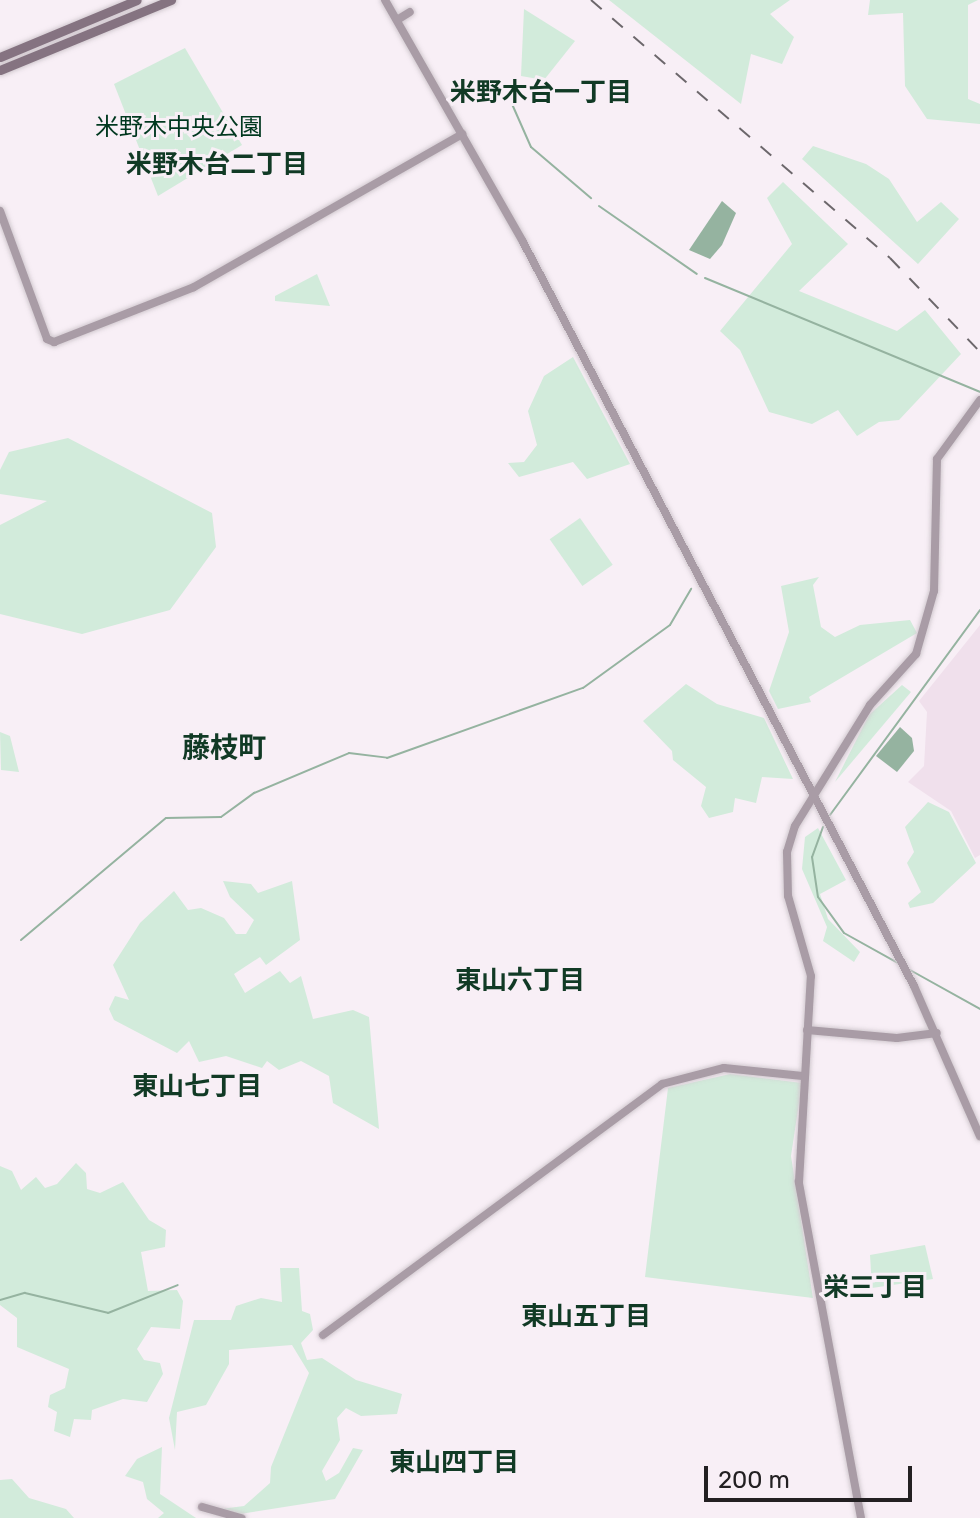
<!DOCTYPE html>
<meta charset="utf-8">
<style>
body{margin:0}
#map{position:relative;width:980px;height:1518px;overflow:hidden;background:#f8eff6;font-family:Rubik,"Noto Sans JP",sans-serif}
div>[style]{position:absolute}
.built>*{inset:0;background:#f0e0ec}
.green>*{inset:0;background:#d2ebdb;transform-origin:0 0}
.water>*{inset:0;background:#95b3a0}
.stream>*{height:2px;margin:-1px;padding:0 1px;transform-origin:1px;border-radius:1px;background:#95b3a0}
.roads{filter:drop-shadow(0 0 2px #d2cad0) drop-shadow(0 0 2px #d2cad0)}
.tertiary>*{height:8px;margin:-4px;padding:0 4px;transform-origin:4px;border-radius:4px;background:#a99ca6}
.secondary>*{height:9px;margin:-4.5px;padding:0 4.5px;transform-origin:4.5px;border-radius:4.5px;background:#857381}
.rail>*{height:2px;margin-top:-1px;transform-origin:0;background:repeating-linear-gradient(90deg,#6c676b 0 14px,transparent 0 28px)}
span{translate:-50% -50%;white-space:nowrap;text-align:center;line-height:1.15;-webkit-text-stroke:6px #f8eff6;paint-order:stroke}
.park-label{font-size:24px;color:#00381f}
.neighbourhood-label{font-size:26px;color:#113a25;font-weight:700}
.quarter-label{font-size:28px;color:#113a25;font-weight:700}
.scale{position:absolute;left:704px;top:1466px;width:208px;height:36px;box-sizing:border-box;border:4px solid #232022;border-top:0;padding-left:10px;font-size:24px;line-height:28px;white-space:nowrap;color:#232022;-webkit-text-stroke:6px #f8eff6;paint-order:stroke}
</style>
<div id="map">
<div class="built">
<i style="clip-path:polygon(980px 625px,980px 855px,975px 858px,951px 811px,908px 782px,924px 766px,927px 712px,919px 701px)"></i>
</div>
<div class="green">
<i style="clip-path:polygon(609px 0,790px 0,770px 14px,794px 37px,782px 64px,751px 54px,741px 104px)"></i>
<i style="clip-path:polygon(870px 0,978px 0,968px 5px,968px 99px,980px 104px,980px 124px,927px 119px,905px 86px,903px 13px,868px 15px)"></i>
<i style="clip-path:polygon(524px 9px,575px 41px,544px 80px,521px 76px)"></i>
<i style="clip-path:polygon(185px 48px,242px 145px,158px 196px,114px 84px)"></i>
<i style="clip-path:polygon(813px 146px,866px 164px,889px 179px,917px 222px,941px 202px,959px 219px,918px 264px,802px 159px)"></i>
<i style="clip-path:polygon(783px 182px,848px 244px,799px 291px,897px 331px,925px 310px,961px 354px,899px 420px,879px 422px,857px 436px,838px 410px,812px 424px,769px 412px,740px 350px,720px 331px,792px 244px,767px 198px)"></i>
<i style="clip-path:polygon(317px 274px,330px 306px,275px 301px,275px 296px)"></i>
<i style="clip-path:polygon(573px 357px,630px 464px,587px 479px,573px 462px,519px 477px,508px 463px,524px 462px,537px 445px,528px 411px,544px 376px)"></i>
<i style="clip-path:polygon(68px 438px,212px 513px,216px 547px,170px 610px,82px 634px,0 614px,0 525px,47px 501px,0 494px,0 470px,9px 452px)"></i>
<i style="left:580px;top:518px;width:57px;height:37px;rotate:55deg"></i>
<i style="clip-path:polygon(819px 577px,813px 585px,821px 627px,835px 637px,860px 625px,910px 620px,917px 633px,809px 697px,811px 702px,778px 709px,769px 691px,789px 632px,781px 586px)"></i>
<i style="clip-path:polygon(686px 684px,717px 704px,764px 718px,793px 779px,762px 777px,756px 803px,735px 798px,733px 812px,709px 818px,701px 806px,706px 787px,673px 760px,672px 751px,643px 721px)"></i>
<i style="clip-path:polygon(902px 685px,911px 692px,835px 782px,869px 715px)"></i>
<i style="clip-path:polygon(0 732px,10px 736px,19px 772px,1px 770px)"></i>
<i style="clip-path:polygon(928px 802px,949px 812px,976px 863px,933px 903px,910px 908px,908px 903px,921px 892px,907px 863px,914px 852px,905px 827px)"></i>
<i style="clip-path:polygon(818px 828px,846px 880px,820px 894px,828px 919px,860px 952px,854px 962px,823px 941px,827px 927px,802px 869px,805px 837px)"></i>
<i style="clip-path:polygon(223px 881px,251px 884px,258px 893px,292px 881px,300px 940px,266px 965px,260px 957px,234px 974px,245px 993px,280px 971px,290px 983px,301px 976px,313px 1019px,353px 1010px,369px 1017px,379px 1129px,333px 1103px,329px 1076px,301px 1061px,279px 1070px,267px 1061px,262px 1068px,226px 1056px,199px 1062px,189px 1041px,177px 1053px,114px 1020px,109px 1009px,115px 996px,129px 1000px,113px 965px,140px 923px,174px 891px,188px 910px,201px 908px,224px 918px,236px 934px,246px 934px,254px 920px,230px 897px)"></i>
<i style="clip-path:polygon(730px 1074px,802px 1083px,791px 1156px,813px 1298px,645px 1277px,668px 1088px)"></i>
<i style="clip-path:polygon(76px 1163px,86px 1173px,87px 1189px,100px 1193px,123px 1182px,149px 1220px,166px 1230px,165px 1247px,141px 1252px,148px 1291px,177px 1290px,183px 1301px,180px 1329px,151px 1327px,137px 1349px,144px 1360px,160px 1363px,163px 1374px,147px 1402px,123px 1399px,92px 1410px,91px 1420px,74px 1419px,70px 1437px,54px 1431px,57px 1412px,48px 1407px,50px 1395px,65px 1388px,69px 1369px,17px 1347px,17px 1318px,0 1305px,0 1166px,12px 1171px,21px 1190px,36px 1177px,45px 1188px,57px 1184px)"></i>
<i style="clip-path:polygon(925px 1245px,933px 1279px,872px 1288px,870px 1255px)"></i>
<i style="clip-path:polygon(280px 1268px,299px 1268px,302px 1311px,310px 1314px,313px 1330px,301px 1343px,307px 1360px,322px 1358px,356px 1380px,402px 1394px,397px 1414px,361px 1416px,346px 1408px,337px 1418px,340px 1440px,322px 1471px,326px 1481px,339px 1473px,353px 1448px,363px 1450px,335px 1499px,240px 1514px,221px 1509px,244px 1506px,270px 1483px,271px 1467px,309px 1373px,292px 1345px,229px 1350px,229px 1364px,206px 1405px,177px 1412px,175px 1450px,169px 1418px,194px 1320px,231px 1320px,236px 1306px,261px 1298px,282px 1302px)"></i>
<i style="clip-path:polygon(162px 1447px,160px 1494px,196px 1518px,158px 1518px,164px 1513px,147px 1499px,143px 1482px,125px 1476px,137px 1459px)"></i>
<i style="clip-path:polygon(12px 1479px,29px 1498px,66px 1509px,74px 1518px,0 1518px,0 1480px)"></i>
</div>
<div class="water">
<i style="clip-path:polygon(722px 201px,736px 213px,722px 245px,710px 259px,689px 250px)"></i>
<i style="clip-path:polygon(900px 727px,912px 738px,914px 751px,897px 772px,876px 756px)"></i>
</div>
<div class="stream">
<i style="left:512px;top:104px;width:47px;rotate:66.2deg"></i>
<i style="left:531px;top:147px;width:79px;rotate:40.4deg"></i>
<i style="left:599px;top:206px;width:119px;rotate:34.8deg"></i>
<i style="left:705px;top:278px;width:298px;rotate:22.5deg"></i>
<i style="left:830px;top:815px;width:254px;rotate:-53.8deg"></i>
<i style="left:823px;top:827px;width:32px;rotate:110deg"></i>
<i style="left:812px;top:857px;width:40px;rotate:81.5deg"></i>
<i style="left:818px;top:897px;width:44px;rotate:54.2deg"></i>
<i style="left:844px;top:933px;width:62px;rotate:29.1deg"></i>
<i style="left:21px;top:940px;width:189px;rotate:-40.1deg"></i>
<i style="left:166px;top:818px;width:55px;rotate:-1deg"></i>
<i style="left:221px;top:817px;width:41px;rotate:-36deg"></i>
<i style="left:254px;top:793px;width:103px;rotate:-22.8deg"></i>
<i style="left:349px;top:753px;width:38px;rotate:7deg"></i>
<i style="left:387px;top:758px;width:208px;rotate:-19.7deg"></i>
<i style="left:583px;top:688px;width:107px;rotate:-35.9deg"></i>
<i style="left:670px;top:625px;width:42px;rotate:-59.7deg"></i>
<i style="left:910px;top:970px;width:80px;rotate:29.1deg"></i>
<i style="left:0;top:1300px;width:26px;rotate:-16deg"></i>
<i style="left:25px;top:1293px;width:85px;rotate:13.5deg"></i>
<i style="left:108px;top:1313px;width:75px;rotate:-21.8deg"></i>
</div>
<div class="roads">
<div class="tertiary">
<i style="left:385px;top:0;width:279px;rotate:60.3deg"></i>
<i style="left:523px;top:242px;width:840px;rotate:62.28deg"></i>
<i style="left:914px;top:986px;width:164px;rotate:66.3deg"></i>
<i style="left:397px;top:20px;width:15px;rotate:-32deg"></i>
<i style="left:0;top:211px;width:136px;rotate:69.8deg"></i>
<i style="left:47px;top:339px;width:8px;rotate:23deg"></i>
<i style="left:54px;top:342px;width:150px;rotate:-21.4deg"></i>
<i style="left:194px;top:287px;width:309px;rotate:-29.7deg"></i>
<i style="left:807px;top:1030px;width:90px;rotate:5.1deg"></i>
<i style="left:897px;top:1038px;width:40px;rotate:-7.1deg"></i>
<i style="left:323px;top:1335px;width:422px;rotate:-36.5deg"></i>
<i style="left:662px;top:1084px;width:64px;rotate:-14.5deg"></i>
<i style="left:724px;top:1068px;width:79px;rotate:5.8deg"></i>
<i style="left:202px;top:1507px;width:41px;rotate:15.8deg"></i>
<i style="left:861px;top:1518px;width:342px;rotate:-100.5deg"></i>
<i style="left:799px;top:1182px;width:206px;rotate:-86.7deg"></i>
<i style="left:811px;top:976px;width:83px;rotate:-106deg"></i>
<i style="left:788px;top:896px;width:44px;rotate:-91.3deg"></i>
<i style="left:787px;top:852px;width:27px;rotate:-73deg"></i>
<i style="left:795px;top:826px;width:142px;rotate:-58.2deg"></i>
<i style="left:870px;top:705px;width:69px;rotate:-48deg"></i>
<i style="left:916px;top:654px;width:66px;rotate:-74.1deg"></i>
<i style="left:934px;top:591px;width:132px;rotate:-88.7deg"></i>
<i style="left:937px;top:459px;width:73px;rotate:-53.9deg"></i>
</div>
<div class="secondary">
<i style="left:0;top:57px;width:148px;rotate:-22.6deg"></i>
<i style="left:0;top:70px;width:185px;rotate:-22.3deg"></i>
</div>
</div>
<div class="rail">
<i style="left:591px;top:0;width:395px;rotate:40.8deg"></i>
<i style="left:890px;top:258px;width:130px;rotate:46.2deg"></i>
</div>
<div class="park-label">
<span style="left:179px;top:128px">米野木中央公園</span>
</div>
<div class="neighbourhood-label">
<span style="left:541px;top:93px">米野木台一丁目</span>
<span style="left:217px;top:165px">米野木台二丁目</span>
<span style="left:520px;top:981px">東山六丁目</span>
<span style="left:197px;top:1087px">東山七丁目</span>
<span style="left:875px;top:1288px">栄三丁目</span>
<span style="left:586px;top:1317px">東山五丁目</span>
<span style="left:454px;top:1463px">東山四丁目</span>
</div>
<div class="quarter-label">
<span style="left:224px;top:748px">藤枝町</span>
</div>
<div class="scale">200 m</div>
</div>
